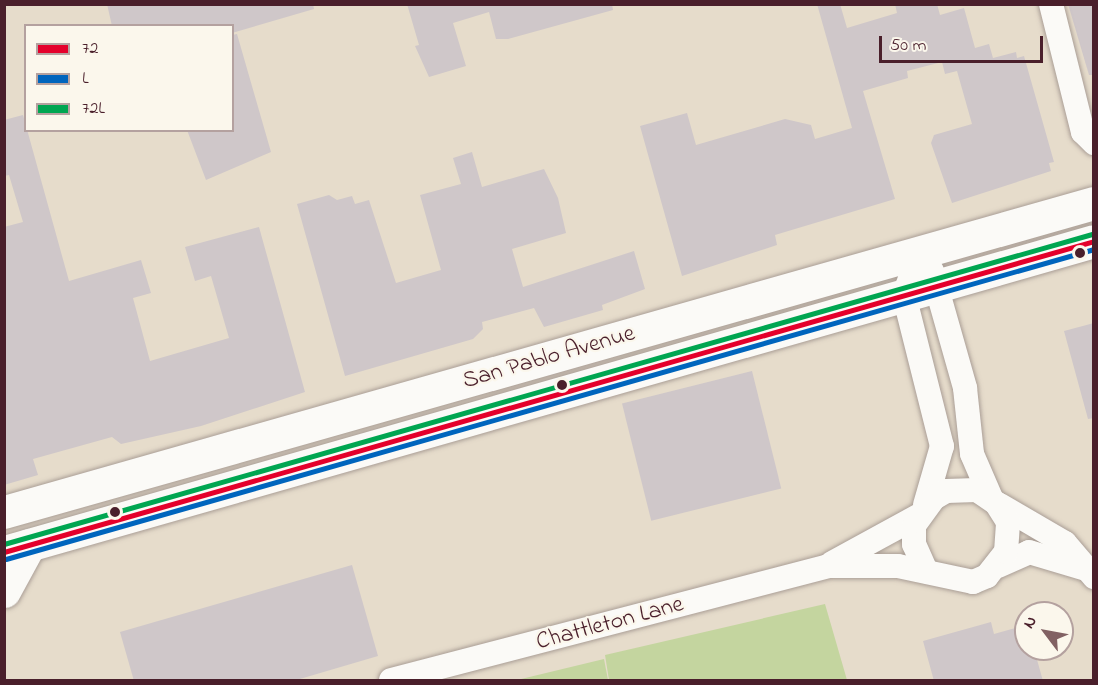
<!DOCTYPE html>
<style>
body{margin:0}
#map{position:relative;width:1098px;height:685px;overflow:hidden;background:#e6dccb;font-family:"Indie Flower",sans-serif}
div>[style]{position:absolute}
.green>*{inset:0;background:#c4d59f}
.building>*{inset:0;background:#cfc7c9;transform-origin:0 0}
.roads{filter:drop-shadow(0 0 2px #aa9e96) drop-shadow(0 0 2px #aa9e96)}
.minor>*{height:24px;margin:-12px;padding:0 12px;transform-origin:12px;border-radius:12px;background:#fbfaf7}
.primary>*{height:33px;margin:-16.5px;padding:0 16.5px;transform-origin:16.5px;border-radius:16.5px;background:#fbfaf7}
.bus-1>*{height:4.5px;margin:-2.25px;padding:0 2.25px;transform-origin:2.25px;border-radius:2.25px;background:#e4002b}
.bus-2>*{height:4.5px;margin:-2.25px;padding:0 2.25px;transform-origin:2.25px;border-radius:2.25px;background:#0065bd}
.bus-3>*{height:4.5px;margin:-2.25px;padding:0 2.25px;transform-origin:2.25px;border-radius:2.25px;background:#00a651}
.dots>*{width:16px;height:16px;translate:-50% -50%;box-sizing:border-box;border:3px solid #fbf7ec;border-radius:50%}
span{translate:-50% -50%;white-space:nowrap;text-align:center;line-height:1.15;-webkit-text-stroke:4.5px #fbf7ec;paint-order:stroke}
.street-label{font-size:24px;color:#4a1f2b}
.frame{position:absolute;inset:0;border:6px solid #4a1f2b;pointer-events:none}
.legend{position:absolute;left:24px;top:24px;width:210px;height:108px;box-sizing:border-box;background:#fbf7ec;border:2px solid #b4a19f;margin:0;padding:8px 10px;list-style:none;font-size:18px;color:#4a1f2b}
.legend li{display:flex;align-items:center;gap:12px;height:30px}
.legend b{width:30px;border:2px solid #b4a19f}
.north{position:absolute;left:1014px;top:601px;width:60px;height:60px;box-sizing:border-box;background:#fbf7ec;border:2px solid #b4a19f;border-radius:50%;rotate:302deg;font-size:16px;font-weight:700;line-height:24px;text-align:center;color:#4a1f2b}
.north::after{content:'';display:block;margin:auto;width:21px;height:27px;background:#816163;clip-path:polygon(50% 0,100% 100%,50% 72%,0 100%)}
.scale{position:absolute;left:879px;top:36px;width:164px;height:27px;box-sizing:border-box;border:3px solid #4a1f2b;border-top:0;padding-left:8px;font-size:18px;line-height:21px;white-space:nowrap;color:#4a1f2b;-webkit-text-stroke:4px #fbf7ec;paint-order:stroke}
</style>
<div id="map">
<div class="green">
<i style="clip-path:polygon(825px 604px,847px 680px,609px 680px,605px 655px)"></i>
<i style="clip-path:polygon(604px 659px,608px 680px,517px 680px)"></i>
</div>
<div class="building">
<i style="clip-path:polygon(107px 4px,313px 4px,314px 9px,232px 33px,232px 26px,112px 26px)"></i>
<i style="clip-path:polygon(407px 4px,612px 4px,613px 10px,508px 39px,496px 39px,489px 12px,453px 23px,466px 66px,429px 77px,415px 46px,419px 45px)"></i>
<i style="clip-path:polygon(817px 4px,840px 4px,847px 28px,897px 13px,895px 4px,937px 4px,940px 15px,964px 8px,975px 48px,989px 44px,993px 58px,1016px 52px,1017px 58px,1024px 56px,1054px 162px,1049px 163px,1051px 171px,952px 203px,931px 143px,934px 135px,972px 124px,957px 71px,945px 74px,942px 62px,907px 71px,908px 78px,863px 91px,895px 199px,775px 235px,777px 245px,682px 276px,640px 126px,687px 113px,696px 145px,785px 119px,811px 125px,815px 139px,852px 128px)"></i>
<i style="clip-path:polygon(1068px 4px,1094px 4px,1094px 75px,1089px 75px)"></i>
<i style="clip-path:polygon(237px 34px,271px 152px,206px 180px,187px 130px,232px 130px,232px 35px)"></i>
<i style="clip-path:polygon(23px 115px,69px 281px,141px 260px,151px 293px,133px 298px,150px 361px,229px 338px,211px 276px,195px 281px,185px 247px,259px 227px,305px 392px,201px 426px,121px 444px,112px 437px,33px 459px,38px 475px,4px 485px,4px 227px,23px 222px,9px 175px,4px 176px,4px 120px)"></i>
<i style="clip-path:polygon(472px 152px,482px 187px,544px 169px,558px 198px,566px 233px,512px 249px,523px 287px,634px 251px,645px 289px,602px 305px,603px 310px,544px 327px,534px 308px,482px 322px,483px 329px,473px 339px,345px 376px,297px 204px,329px 195px,337px 200px,352px 196px,355px 204px,369px 200px,396px 283px,441px 270px,420px 195px,461px 184px,453px 158px)"></i>
<i style="clip-path:polygon(1094px 323px,1094px 418px,1088px 419px,1064px 331px)"></i>
<i style="left:752px;top:371px;width:121px;height:134px;rotate:76deg"></i>
<i style="clip-path:polygon(352px 565px,378px 656px,293px 681px,134px 681px,120px 632px)"></i>
<i style="clip-path:polygon(991px 622px,994px 634px,1026px 625px,1026px 649px,1034px 649px,1043px 681px,934px 681px,923px 641px)"></i>
</div>
<div class="roads">
<div class="minor">
<i style="left:1051px;top:4px;width:132px;rotate:76deg"></i>
<i style="left:1083px;top:132px;width:16px;rotate:45deg"></i>
<i style="left:920px;top:251px;width:47px;rotate:110deg"></i>
<i style="left:904px;top:295px;width:156px;rotate:75.9deg"></i>
<i style="left:942px;top:446px;width:61px;rotate:106.1deg"></i>
<i style="left:932px;top:271px;width:122px;rotate:74.2deg"></i>
<i style="left:965px;top:388px;width:66px;rotate:83.9deg"></i>
<i style="left:972px;top:454px;width:48px;rotate:66.6deg"></i>
<i style="left:1000px;top:505px;width:75px;rotate:30.3deg"></i>
<i style="left:1065px;top:543px;width:45px;rotate:49.5deg"></i>
<i style="left:832px;top:563px;width:100px;rotate:-28.6deg"></i>
<i style="left:998px;top:566px;width:34px;rotate:-24deg"></i>
<i style="left:1029px;top:552px;width:56px;rotate:16.5deg"></i>
<i style="left:391px;top:680px;width:452px;rotate:-14.6deg"></i>
<i style="left:828px;top:566px;width:70px"></i>
<i style="left:898px;top:566px;width:77px;rotate:12deg"></i>
<i style="left:973px;top:582px;width:15px;rotate:-23deg"></i>
<i style="left:987px;top:576px;width:31px;rotate:-52deg"></i>
<i style="left:1006px;top:552px;width:30px;rotate:-86deg"></i>
<i style="left:1008px;top:522px;width:22px;rotate:-122deg"></i>
<i style="left:996px;top:503px;width:23px;rotate:-146deg"></i>
<i style="left:977px;top:490px;width:31px;rotate:178deg"></i>
<i style="left:946px;top:491px;width:14px;rotate:150deg"></i>
<i style="left:934px;top:498px;width:34px;rotate:126deg"></i>
<i style="left:914px;top:526px;width:18px;rotate:90deg"></i>
<i style="left:914px;top:544px;width:30px;rotate:66deg"></i>
</div>
<div class="primary">
<i style="left:4px;top:512px;width:1133px;rotate:-15.83deg"></i>
<i style="left:4px;top:552px;width:1133px;rotate:-15.92deg"></i>
<i style="left:4px;top:591px;width:52px;rotate:-61.5deg"></i>
</div>
</div>
<div class="bus-1">
<i style="left:4px;top:552px;width:1133px;rotate:-15.92deg"></i>
</div>
<div class="bus-2">
<i style="left:6px;top:559px;width:1131px;rotate:-15.9deg"></i>
</div>
<div class="bus-3">
<i style="left:4px;top:544px;width:1131px;rotate:-15.9deg"></i>
</div>
<div class="dots">
<i style="left:1080px;top:253px;background:#4a1f2b"></i>
<i style="left:562px;top:385px;background:#4a1f2b"></i>
<i style="left:115px;top:512px;background:#4a1f2b"></i>
</div>
<div class="street-label">
<span style="left:549px;top:358px;rotate:-16deg">San Pablo Avenue</span>
<span style="left:610px;top:624px;rotate:-15deg">Chattleton Lane</span>
</div>
<div class="frame"></div>
<ul class="legend">
<li><b style="height:8px;background:#e4002b"></b>72</li>
<li><b style="height:8px;background:#0065bd"></b>L</li>
<li><b style="height:8px;background:#00a651"></b>72L</li>
</ul>
<div class="north">N</div>
<div class="scale">50 m</div>
</div>
